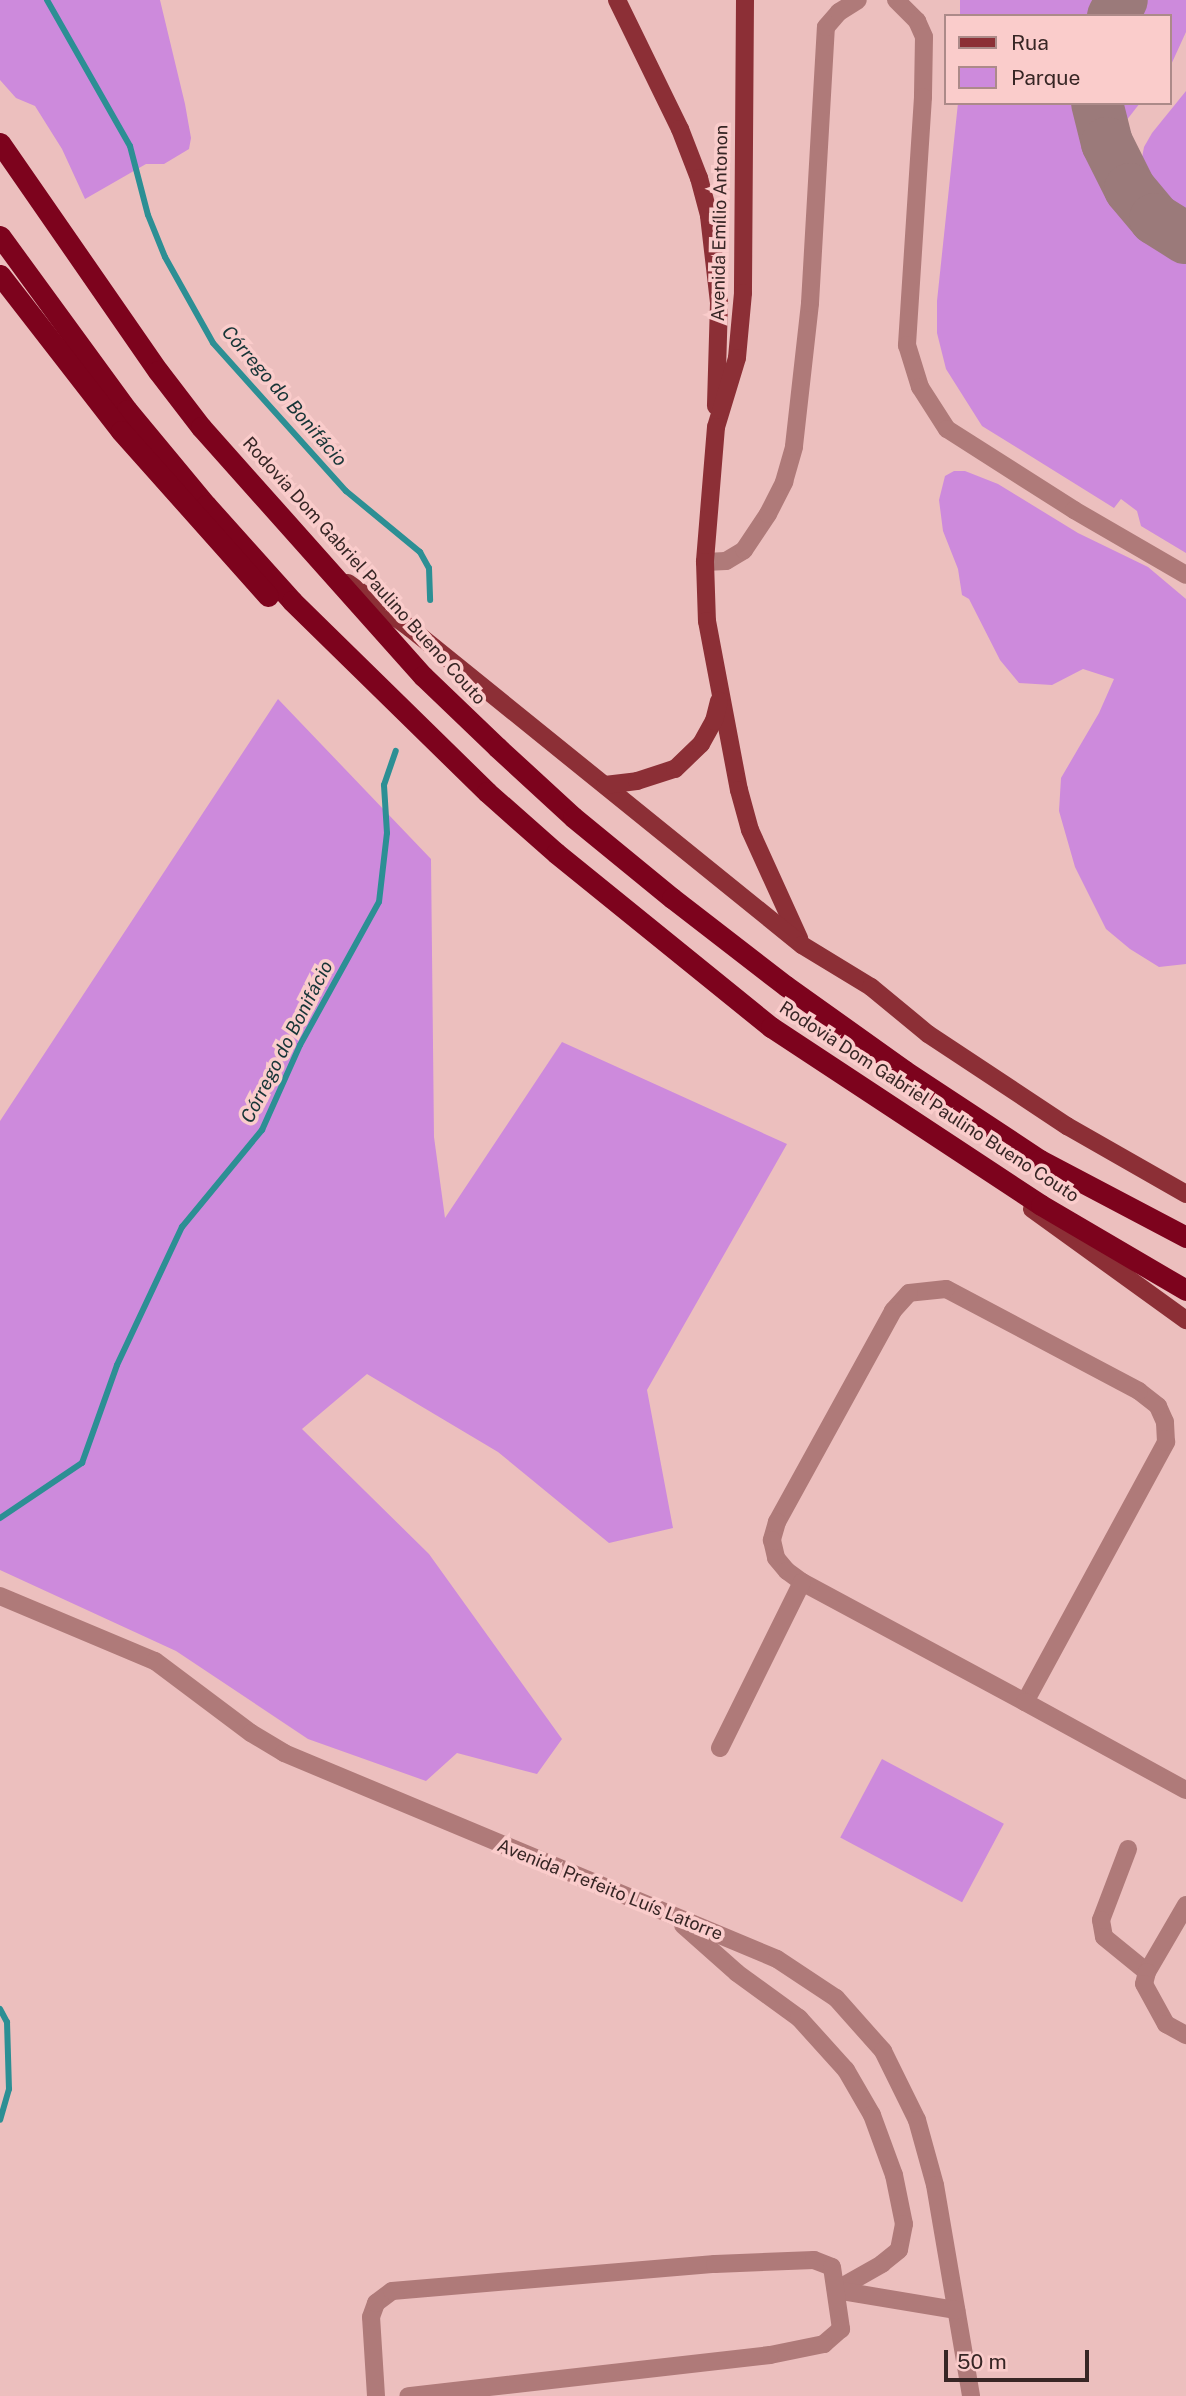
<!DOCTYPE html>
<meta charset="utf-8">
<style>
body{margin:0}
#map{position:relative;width:1186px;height:2396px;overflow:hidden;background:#ecbfbe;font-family:"Public Sans",sans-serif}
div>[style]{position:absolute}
.green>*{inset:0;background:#cd8adc;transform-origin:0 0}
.stream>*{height:6px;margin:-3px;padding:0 3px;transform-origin:3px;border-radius:3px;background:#2c8f94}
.taxiway>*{height:52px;margin:-26px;padding:0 26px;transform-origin:26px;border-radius:26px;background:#9b7a7a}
.minor>*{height:18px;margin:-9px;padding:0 9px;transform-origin:9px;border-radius:9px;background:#af7a79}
.major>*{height:18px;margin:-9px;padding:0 9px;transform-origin:9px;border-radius:9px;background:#8c2f36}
.highway>*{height:21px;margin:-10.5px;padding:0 10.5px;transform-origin:10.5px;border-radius:10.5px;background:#7d031d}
span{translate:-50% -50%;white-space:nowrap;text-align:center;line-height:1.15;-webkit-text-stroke:7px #facccb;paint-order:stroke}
.street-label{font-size:18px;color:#372625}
.water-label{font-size:19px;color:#163436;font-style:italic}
.legend{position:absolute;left:944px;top:14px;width:228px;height:91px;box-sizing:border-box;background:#facccb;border:2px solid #ac8a89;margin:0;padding:9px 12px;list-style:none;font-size:21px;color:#372625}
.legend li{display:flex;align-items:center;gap:14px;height:35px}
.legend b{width:35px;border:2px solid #ac8a89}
.scale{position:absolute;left:944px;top:2350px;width:145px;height:32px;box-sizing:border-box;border:4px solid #372625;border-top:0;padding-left:9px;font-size:21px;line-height:24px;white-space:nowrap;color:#372625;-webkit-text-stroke:5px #facccb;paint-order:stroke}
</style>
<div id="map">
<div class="green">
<i style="clip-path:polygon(0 0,160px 0,185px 104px,191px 138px,189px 149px,164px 164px,146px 164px,85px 199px,62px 149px,35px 106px,16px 98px,0 80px)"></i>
<i style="left:960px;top:0;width:135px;height:17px"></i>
<i style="clip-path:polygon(1141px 0,1186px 0,1186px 32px,1170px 67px,1170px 16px,1130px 16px)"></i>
<i style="clip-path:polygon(1186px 91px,1186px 217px,1171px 210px,1156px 196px,1140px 168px,1144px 147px,1152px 133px)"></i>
<i style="clip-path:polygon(958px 103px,1080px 103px,1096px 160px,1122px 204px,1140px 225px,1186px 264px,1186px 553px,1141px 526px,1137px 511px,1121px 499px,1114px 508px,982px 426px,946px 369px,937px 333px,937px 301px)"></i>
<i style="clip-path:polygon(1114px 103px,1140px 103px,1126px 121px,1120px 123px)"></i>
<i style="clip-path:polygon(954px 471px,965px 471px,998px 484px,1078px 533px,1148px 567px,1186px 599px,1186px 964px,1159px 967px,1130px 949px,1106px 929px,1075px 867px,1059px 811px,1061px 778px,1099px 713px,1114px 679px,1083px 669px,1052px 685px,1019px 683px,1000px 660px,969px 599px,962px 595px,958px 569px,943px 531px,939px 500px,945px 476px)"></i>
<i style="clip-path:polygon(278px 699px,431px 859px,434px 1137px,445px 1218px,562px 1042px,787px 1144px,647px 1390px,673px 1528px,609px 1543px,498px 1452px,367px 1374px,302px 1429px,429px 1554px,562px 1739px,537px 1774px,457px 1753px,426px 1781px,308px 1739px,176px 1651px,0 1570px,0 1121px)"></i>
<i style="left:882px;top:1759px;width:138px;height:89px;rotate:28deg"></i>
</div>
<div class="stream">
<i style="left:47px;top:0;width:168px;rotate:60.4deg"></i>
<i style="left:130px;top:146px;width:71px;rotate:75.4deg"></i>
<i style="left:148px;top:215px;width:45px;rotate:68deg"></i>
<i style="left:165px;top:257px;width:98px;rotate:60.8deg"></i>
<i style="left:213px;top:343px;width:199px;rotate:48.1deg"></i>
<i style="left:346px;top:491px;width:96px;rotate:39.5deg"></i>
<i style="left:420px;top:552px;width:18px;rotate:61deg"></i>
<i style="left:429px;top:568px;width:32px;rotate:88deg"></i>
<i style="left:0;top:1518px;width:99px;rotate:-33.9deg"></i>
<i style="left:82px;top:1463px;width:104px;rotate:-70.3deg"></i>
<i style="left:117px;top:1365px;width:153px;rotate:-64.8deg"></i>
<i style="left:182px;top:1227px;width:126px;rotate:-50.5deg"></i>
<i style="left:262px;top:1130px;width:93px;rotate:-65.9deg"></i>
<i style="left:300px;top:1045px;width:163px;rotate:-61.1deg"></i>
<i style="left:379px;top:902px;width:69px;rotate:-83.4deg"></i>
<i style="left:387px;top:833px;width:48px;rotate:-93.6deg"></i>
<i style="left:384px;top:785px;width:36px;rotate:-71deg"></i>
<i style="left:0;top:2009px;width:15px;rotate:62deg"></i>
<i style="left:7px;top:2022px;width:67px;rotate:88.3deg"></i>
<i style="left:9px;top:2089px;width:32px;rotate:106deg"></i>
</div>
<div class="taxiway">
<i style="left:1113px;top:16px;width:18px;rotate:-61deg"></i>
<i style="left:1097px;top:103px;width:41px;rotate:76deg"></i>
<i style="left:1107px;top:143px;width:51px;rotate:63.4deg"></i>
<i style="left:1130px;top:189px;width:39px;rotate:50deg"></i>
<i style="left:1155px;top:219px;width:36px;rotate:32deg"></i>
</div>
<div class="minor">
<i style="left:896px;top:0;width:30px;rotate:45deg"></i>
<i style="left:917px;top:21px;width:17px;rotate:66deg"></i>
<i style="left:924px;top:37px;width:60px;rotate:91deg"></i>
<i style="left:923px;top:97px;width:249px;rotate:93.7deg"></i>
<i style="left:907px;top:345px;width:44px;rotate:72.8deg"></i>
<i style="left:920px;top:387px;width:50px;rotate:57.3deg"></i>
<i style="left:947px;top:429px;width:151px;rotate:32.5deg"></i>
<i style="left:1074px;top:510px;width:129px;rotate:30.1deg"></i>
<i style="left:705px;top:562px;width:21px;rotate:-3deg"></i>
<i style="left:726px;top:561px;width:21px;rotate:-31deg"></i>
<i style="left:744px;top:550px;width:43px;rotate:-56.3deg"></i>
<i style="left:768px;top:514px;width:36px;rotate:-63deg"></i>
<i style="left:784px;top:482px;width:37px;rotate:-74deg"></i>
<i style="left:794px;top:446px;width:144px;rotate:-83.6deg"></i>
<i style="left:810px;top:303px;width:276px;rotate:-86.7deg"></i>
<i style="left:826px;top:27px;width:20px;rotate:-49deg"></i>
<i style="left:839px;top:12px;width:22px;rotate:-32deg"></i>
<i style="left:0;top:1596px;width:168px;rotate:22.8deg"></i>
<i style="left:155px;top:1661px;width:120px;rotate:36.9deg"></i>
<i style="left:251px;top:1733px;width:39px;rotate:31deg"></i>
<i style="left:284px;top:1753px;width:534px;rotate:22.68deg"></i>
<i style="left:777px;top:1959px;width:71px;rotate:33.5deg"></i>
<i style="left:836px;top:1998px;width:71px;rotate:48.4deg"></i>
<i style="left:883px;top:2051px;width:77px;rotate:63.8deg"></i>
<i style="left:917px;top:2120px;width:67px;rotate:74.5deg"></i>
<i style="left:935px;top:2185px;width:214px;rotate:80.3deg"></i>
<i style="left:1025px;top:1702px;width:296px;rotate:-61.5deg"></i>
<i style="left:1166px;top:1442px;width:20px;rotate:-93deg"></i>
<i style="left:1165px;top:1422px;width:17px;rotate:-114deg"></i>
<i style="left:1158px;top:1406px;width:24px;rotate:-142deg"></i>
<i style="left:1139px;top:1391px;width:218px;rotate:-152.1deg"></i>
<i style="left:946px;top:1289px;width:37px;rotate:174deg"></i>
<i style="left:909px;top:1293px;width:24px;rotate:132deg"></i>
<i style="left:893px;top:1311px;width:241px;rotate:118.8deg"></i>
<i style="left:777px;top:1522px;width:19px;rotate:106deg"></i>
<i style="left:772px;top:1540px;width:18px;rotate:77deg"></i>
<i style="left:776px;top:1558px;width:17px;rotate:50deg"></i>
<i style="left:787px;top:1571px;width:19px;rotate:36deg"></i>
<i style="left:802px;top:1582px;width:253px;rotate:28.3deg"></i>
<i style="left:1025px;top:1702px;width:183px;rotate:28.7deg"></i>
<i style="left:720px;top:1748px;width:185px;rotate:-63.7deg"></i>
<i style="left:1128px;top:1849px;width:76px;rotate:110.8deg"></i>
<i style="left:1101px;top:1920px;width:17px;rotate:80deg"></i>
<i style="left:1104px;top:1937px;width:55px;rotate:39.1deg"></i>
<i style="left:1186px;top:1905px;width:78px;rotate:120.2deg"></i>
<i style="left:1147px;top:1972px;width:12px;rotate:104deg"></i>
<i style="left:1144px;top:1984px;width:46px;rotate:61.2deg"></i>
<i style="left:1166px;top:2024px;width:23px;rotate:29deg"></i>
<i style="left:683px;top:1925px;width:72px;rotate:41.6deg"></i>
<i style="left:737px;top:1973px;width:77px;rotate:36deg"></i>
<i style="left:799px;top:2018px;width:70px;rotate:47.9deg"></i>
<i style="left:846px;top:2070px;width:52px;rotate:60deg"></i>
<i style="left:872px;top:2115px;width:64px;rotate:69.9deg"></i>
<i style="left:894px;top:2175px;width:50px;rotate:78.5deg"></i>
<i style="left:904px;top:2224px;width:26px;rotate:101deg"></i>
<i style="left:899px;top:2250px;width:22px;rotate:141deg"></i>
<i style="left:882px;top:2264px;width:53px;rotate:150.5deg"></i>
<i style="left:836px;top:2290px;width:122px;rotate:9.5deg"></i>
<i style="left:376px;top:2396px;width:79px;rotate:-93.6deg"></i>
<i style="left:371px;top:2317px;width:15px;rotate:-70deg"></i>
<i style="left:376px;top:2303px;width:20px;rotate:-37deg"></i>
<i style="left:392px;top:2291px;width:324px;rotate:-4.8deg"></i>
<i style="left:715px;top:2264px;width:99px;rotate:-2.3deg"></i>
<i style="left:814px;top:2260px;width:19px;rotate:21deg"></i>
<i style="left:832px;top:2267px;width:63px;rotate:81.7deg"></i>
<i style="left:841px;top:2329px;width:23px;rotate:139deg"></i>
<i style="left:824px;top:2344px;width:55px;rotate:168.5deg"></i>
<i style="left:770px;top:2355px;width:364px;rotate:173.5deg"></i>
</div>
<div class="major">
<i style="left:617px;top:0;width:144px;rotate:64deg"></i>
<i style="left:680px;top:129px;width:53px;rotate:68.8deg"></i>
<i style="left:699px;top:178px;width:39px;rotate:75deg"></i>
<i style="left:709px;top:216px;width:88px;rotate:83.4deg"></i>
<i style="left:719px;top:303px;width:103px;rotate:91.7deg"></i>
<i style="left:745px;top:0;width:293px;rotate:90.4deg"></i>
<i style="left:743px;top:293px;width:65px;rotate:95.3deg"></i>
<i style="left:737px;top:358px;width:72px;rotate:106.9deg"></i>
<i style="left:716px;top:427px;width:135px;rotate:94.7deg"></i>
<i style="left:705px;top:562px;width:59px;rotate:88.1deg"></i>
<i style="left:707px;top:621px;width:172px;rotate:79.3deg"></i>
<i style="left:739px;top:790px;width:41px;rotate:74.6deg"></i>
<i style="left:750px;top:830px;width:119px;rotate:65.6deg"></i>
<i style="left:348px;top:583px;width:77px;rotate:36deg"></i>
<i style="left:410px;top:628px;width:504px;rotate:38.96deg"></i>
<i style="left:802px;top:945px;width:81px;rotate:31.3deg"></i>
<i style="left:871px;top:987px;width:74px;rotate:39.5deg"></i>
<i style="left:928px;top:1034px;width:167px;rotate:33.5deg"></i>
<i style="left:1067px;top:1126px;width:137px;rotate:29.7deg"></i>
<i style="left:605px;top:785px;width:32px;rotate:-7deg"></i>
<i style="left:637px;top:781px;width:40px;rotate:-18deg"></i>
<i style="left:675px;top:769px;width:36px;rotate:-44deg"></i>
<i style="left:701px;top:744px;width:26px;rotate:-61deg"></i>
<i style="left:714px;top:721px;width:21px;rotate:-76deg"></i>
<i style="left:1032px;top:1209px;width:190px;rotate:35.8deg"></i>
</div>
<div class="highway">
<i style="left:0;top:143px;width:277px;rotate:55.3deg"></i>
<i style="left:158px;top:371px;width:71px;rotate:52.5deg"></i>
<i style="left:201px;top:427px;width:334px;rotate:48.3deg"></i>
<i style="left:423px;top:676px;width:103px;rotate:43.8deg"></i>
<i style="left:497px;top:747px;width:103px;rotate:42.6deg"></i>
<i style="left:573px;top:817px;width:128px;rotate:39.3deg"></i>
<i style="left:672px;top:898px;width:144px;rotate:37.7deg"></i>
<i style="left:786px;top:986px;width:146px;rotate:35.5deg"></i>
<i style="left:905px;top:1071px;width:162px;rotate:33.4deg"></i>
<i style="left:1040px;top:1160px;width:165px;rotate:27.8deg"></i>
<i style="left:0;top:236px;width:215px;rotate:53.9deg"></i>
<i style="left:127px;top:410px;width:124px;rotate:50.3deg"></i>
<i style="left:206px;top:505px;width:129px;rotate:48.1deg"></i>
<i style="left:292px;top:601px;width:273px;rotate:44.4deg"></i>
<i style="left:487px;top:792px;width:92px;rotate:41.5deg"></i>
<i style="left:556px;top:853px;width:277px;rotate:39deg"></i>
<i style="left:771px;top:1027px;width:323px;rotate:33.4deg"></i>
<i style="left:1041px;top:1205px;width:168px;rotate:30.4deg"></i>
<i style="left:0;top:275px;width:197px;rotate:52.2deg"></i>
<i style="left:121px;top:431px;width:221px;rotate:48.3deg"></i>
</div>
<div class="street-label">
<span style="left:720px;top:223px;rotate:-89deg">Avenida Emílio Antonon</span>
<span style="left:364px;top:571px;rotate:48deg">Rodovia Dom Gabriel Paulino Bueno Couto</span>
<span style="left:929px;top:1102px;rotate:33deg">Rodovia Dom Gabriel Paulino Bueno Couto</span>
<span style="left:610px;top:1890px;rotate:22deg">Avenida Prefeito Luís Latorre</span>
</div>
<div class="water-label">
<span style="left:284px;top:396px;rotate:49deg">Córrego do Bonifácio</span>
<span style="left:287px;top:1042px;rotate:-63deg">Córrego do Bonifácio</span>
</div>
<ul class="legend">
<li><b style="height:9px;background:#8c2f36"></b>Rua</li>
<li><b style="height:19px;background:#cd8adc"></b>Parque</li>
</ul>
<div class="scale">50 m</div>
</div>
